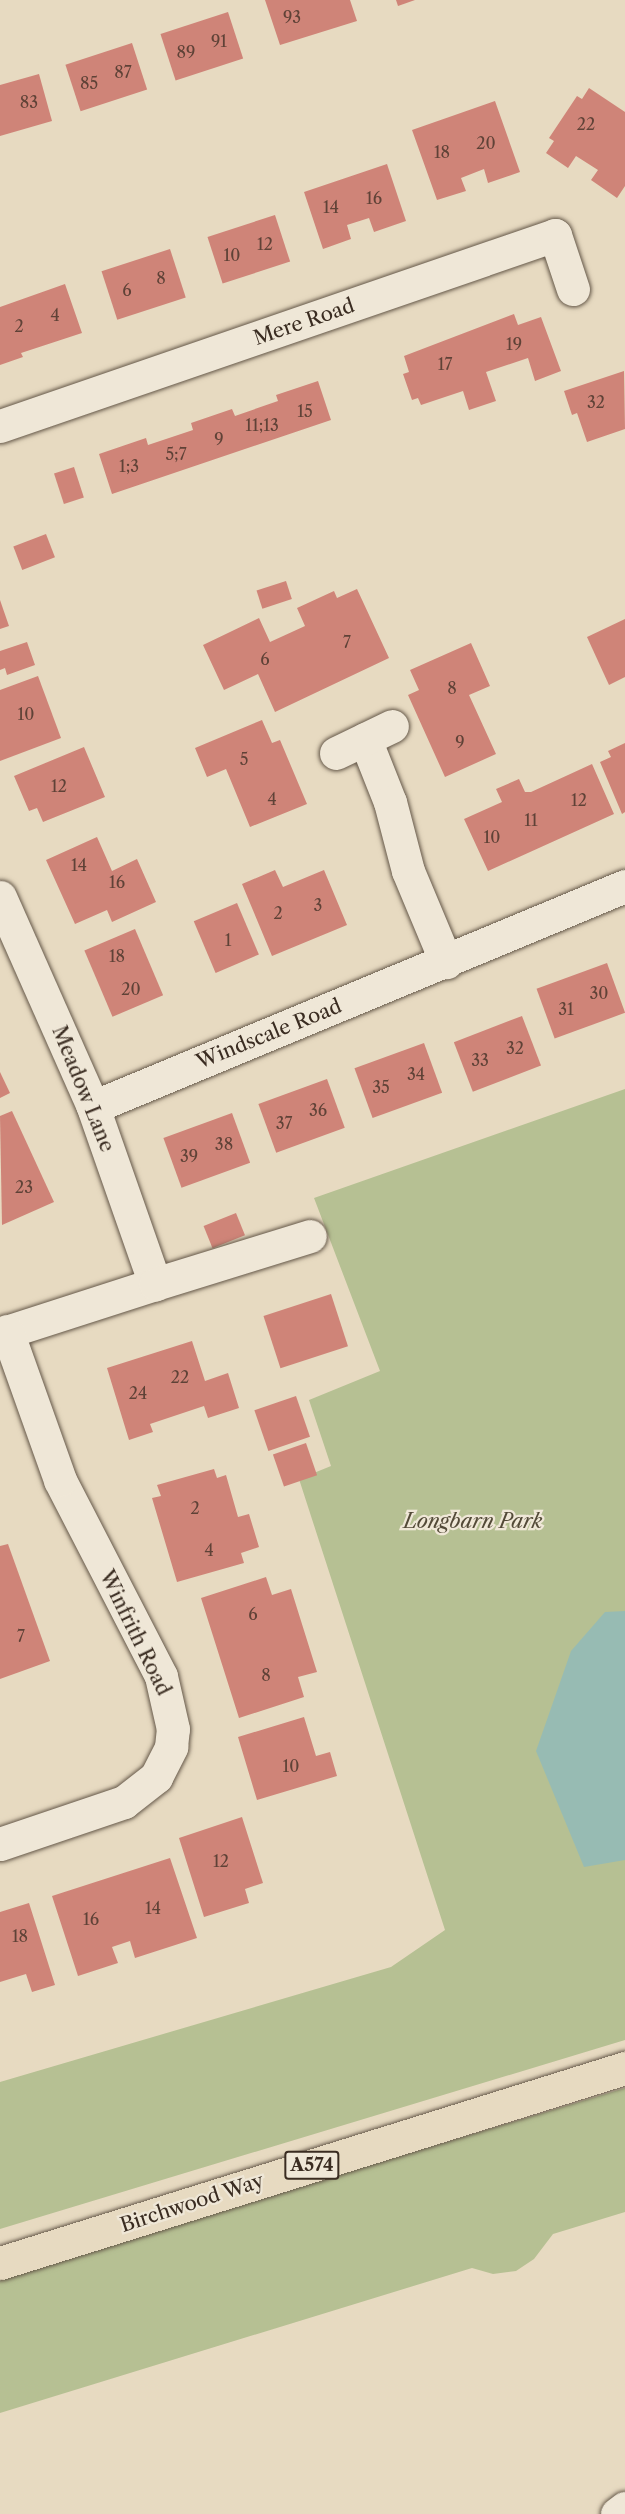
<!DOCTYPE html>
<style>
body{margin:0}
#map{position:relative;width:625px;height:2514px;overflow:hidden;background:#e7dac1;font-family:"Libre Caslon Text",serif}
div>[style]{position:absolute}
.green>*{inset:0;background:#b6c093}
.water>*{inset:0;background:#97bbb3}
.building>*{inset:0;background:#cf8478;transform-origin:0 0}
.roads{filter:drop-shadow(0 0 2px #655849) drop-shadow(0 0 2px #655849)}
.minor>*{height:33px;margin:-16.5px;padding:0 16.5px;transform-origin:16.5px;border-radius:16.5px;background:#efe7d7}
.major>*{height:33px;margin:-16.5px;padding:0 16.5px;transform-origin:16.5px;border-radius:16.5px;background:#e7dac1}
span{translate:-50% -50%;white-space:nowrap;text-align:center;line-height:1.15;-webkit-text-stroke:4.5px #efe7d7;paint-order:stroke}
.number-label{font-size:16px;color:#5f4237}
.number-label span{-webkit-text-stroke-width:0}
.shield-label span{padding:2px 4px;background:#efe7d7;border:2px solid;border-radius:4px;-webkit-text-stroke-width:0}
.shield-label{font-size:18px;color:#3a2c21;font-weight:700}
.street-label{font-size:20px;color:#3a2c21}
.park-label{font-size:20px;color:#534a38;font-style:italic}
</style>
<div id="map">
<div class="green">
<i style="clip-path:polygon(625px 1089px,625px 2040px,0 2229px,0 2082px,391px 1967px,445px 1930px,299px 1479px,331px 1466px,309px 1400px,380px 1371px,314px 1198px)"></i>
<i style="clip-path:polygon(625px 2088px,625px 2212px,553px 2234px,534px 2259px,516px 2271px,493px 2274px,472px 2268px,0 2413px,0 2277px)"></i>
</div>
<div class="water">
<i style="clip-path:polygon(625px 1611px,625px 1860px,584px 1867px,536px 1751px,571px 1651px,605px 1612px)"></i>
</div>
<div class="building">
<i style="clip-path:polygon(265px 0,350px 0,357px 21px,280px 45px)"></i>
<i style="clip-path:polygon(396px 0,415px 0,398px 6px)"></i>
<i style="left:228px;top:12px;width:49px;height:71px;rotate:72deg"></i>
<i style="left:132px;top:43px;width:49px;height:70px;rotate:72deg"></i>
<i style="clip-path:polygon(39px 74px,52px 121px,0 136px,0 85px)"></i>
<i style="clip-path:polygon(589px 88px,625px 112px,625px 186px,617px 198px,591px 180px,598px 170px,576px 156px,568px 168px,546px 153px,554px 141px,549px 138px,577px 96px,582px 99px)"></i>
<i style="clip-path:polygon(495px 101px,520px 172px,488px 183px,484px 169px,461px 178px,466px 191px,437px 200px,412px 130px)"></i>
<i style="clip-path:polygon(387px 164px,406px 221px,374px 232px,369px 218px,347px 225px,351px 239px,323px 249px,304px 192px)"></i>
<i style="left:275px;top:215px;width:49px;height:71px;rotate:72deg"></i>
<i style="left:170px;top:249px;width:51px;height:72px;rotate:72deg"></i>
<i style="clip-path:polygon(65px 284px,82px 333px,21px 353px,23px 357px,0 365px,0 307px)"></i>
<i style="clip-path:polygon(514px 314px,518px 325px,541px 317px,561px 371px,535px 381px,528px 358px,486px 372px,496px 401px,469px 410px,463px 391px,421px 405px,418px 398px,412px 400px,403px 374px,409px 372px,404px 356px)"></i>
<i style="clip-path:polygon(624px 371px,625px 429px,587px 442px,577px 413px,572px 415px,564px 391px)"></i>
<i style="clip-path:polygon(318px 381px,331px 420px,112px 494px,99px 454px,146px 438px,148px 445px,193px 430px,191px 423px,232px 409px,235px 416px,278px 401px,276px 395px)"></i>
<i style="left:74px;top:467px;width:32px;height:21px;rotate:72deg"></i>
<i style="left:46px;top:534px;width:25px;height:35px;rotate:69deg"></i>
<i style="left:286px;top:581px;width:19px;height:31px;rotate:72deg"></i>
<i style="clip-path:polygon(357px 589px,389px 658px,275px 712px,258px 674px,224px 690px,203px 645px,259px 618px,270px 642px,305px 626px,297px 608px,334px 591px,337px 598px)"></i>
<i style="clip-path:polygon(0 600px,9px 626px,0 629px)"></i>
<i style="clip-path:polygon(625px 619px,625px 677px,609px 685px,587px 637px)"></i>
<i style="clip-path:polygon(27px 642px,35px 665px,7px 675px,5px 668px,0 670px,0 651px)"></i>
<i style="clip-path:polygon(471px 643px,490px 686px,469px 695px,496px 754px,445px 777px,408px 695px,419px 690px,410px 670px)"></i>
<i style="clip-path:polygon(38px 676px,61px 738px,0 761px,0 690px)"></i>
<i style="clip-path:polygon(262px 720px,272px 743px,280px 740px,307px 804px,250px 827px,226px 769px,207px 777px,195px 748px)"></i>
<i style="clip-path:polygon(625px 743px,625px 812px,622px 814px,600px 762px,611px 757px,608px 751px)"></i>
<i style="clip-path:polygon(84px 747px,105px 797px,43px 822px,37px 808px,29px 811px,14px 776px)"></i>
<i style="clip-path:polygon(592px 764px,614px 814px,488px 871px,464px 819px,502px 802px,496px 789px,519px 779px,525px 792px,531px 792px)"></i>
<i style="clip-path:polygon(97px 837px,112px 871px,137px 859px,156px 902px,112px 922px,107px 910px,75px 924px,46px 860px)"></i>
<i style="clip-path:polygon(275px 870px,283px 887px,324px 870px,347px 925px,272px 956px,242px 884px)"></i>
<i style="left:237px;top:903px;width:56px;height:47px;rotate:67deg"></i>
<i style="left:135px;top:929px;width:72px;height:55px;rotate:67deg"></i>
<i style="left:607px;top:963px;width:53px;height:75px;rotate:70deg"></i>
<i style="left:522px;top:1016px;width:53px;height:73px;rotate:69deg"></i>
<i style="left:424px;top:1043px;width:53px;height:74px;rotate:70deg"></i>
<i style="clip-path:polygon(0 1072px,10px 1093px,0 1098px)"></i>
<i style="left:327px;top:1079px;width:52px;height:73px;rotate:70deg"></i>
<i style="clip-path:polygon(12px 1111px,54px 1202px,2px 1225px,0 1116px)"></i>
<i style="left:232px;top:1113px;width:53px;height:73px;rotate:70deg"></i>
<i style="left:236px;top:1213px;width:24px;height:35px;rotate:68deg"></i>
<i style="left:331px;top:1294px;width:55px;height:71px;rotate:72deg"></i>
<i style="clip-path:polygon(192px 1341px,205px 1381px,228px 1373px,239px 1408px,208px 1418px,204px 1406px,150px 1424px,153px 1432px,129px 1440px,107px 1368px)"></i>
<i style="left:296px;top:1396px;width:43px;height:44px;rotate:71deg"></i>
<i style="left:306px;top:1443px;width:34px;height:35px;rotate:71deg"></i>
<i style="clip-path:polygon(214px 1469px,217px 1478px,226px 1475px,238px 1517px,249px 1514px,259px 1547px,241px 1553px,244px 1563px,177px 1582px,152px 1498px,161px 1496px,157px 1485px)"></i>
<i style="clip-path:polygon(8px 1544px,50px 1661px,0 1679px,0 1546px)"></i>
<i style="clip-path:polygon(266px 1577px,272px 1595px,291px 1589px,317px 1672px,298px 1677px,304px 1697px,239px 1718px,201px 1598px)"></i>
<i style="clip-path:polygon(304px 1717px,316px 1756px,330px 1752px,337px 1776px,257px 1800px,238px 1737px)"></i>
<i style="clip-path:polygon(242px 1817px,263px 1883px,245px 1889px,249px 1903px,204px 1917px,179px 1838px)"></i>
<i style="clip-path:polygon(170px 1858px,197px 1938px,135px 1958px,130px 1941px,112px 1947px,118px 1963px,78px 1976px,52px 1896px)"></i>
<i style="clip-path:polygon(29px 1903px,55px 1985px,32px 1992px,26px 1974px,0 1982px,0 1912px)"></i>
</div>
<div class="roads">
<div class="minor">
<i style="left:0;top:426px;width:587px;rotate:-18.99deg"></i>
<i style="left:555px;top:235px;width:57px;rotate:71.6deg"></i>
<i style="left:365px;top:739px;width:68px;rotate:68.4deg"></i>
<i style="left:390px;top:802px;width:71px;rotate:75.4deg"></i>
<i style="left:408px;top:871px;width:99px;rotate:67.3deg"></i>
<i style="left:336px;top:753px;width:62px;rotate:-25.7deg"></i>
<i style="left:0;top:897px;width:230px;rotate:66.1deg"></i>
<i style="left:93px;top:1107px;width:188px;rotate:70.7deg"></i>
<i style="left:155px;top:1284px;width:163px;rotate:162.1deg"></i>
<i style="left:93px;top:1107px;width:576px;rotate:-22.56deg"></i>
<i style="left:155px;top:1284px;width:162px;rotate:-17.2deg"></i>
<i style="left:0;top:1844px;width:131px;rotate:-18.7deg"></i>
<i style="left:124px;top:1802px;width:41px;rotate:-38deg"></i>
<i style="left:156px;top:1777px;width:34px;rotate:-63deg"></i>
<i style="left:171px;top:1747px;width:18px;rotate:-84deg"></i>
<i style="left:173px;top:1729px;width:54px;rotate:-102.8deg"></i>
<i style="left:161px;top:1676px;width:220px;rotate:-117.3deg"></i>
<i style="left:60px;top:1480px;width:158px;rotate:-109.6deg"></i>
<i style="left:617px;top:2514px;width:10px;rotate:-37deg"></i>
</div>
<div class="major">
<i style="left:0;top:2263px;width:655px;rotate:-17.33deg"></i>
</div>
</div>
<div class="number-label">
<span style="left:292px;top:17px">93</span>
<span style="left:219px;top:41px">91</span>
<span style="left:186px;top:52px">89</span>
<span style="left:123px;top:72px">87</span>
<span style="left:89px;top:83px">85</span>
<span style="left:29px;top:102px">83</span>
<span style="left:586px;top:124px">22</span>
<span style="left:486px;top:143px">20</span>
<span style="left:442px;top:152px">18</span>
<span style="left:374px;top:198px">16</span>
<span style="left:331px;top:207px">14</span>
<span style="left:265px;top:244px">12</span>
<span style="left:232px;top:255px">10</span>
<span style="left:161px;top:278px">8</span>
<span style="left:127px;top:290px">6</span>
<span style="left:55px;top:315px">4</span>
<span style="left:19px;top:326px">2</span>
<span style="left:514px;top:344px">19</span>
<span style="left:445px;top:364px">17</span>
<span style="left:596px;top:402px">32</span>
<span style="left:305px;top:411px">15</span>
<span style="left:262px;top:425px">11;13</span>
<span style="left:219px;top:439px">9</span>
<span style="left:176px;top:454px">5;7</span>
<span style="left:129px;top:466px">1;3</span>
<span style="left:347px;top:642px">7</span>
<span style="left:265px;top:659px">6</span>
<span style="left:452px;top:688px">8</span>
<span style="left:26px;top:714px">10</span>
<span style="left:460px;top:742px">9</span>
<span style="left:244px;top:759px">5</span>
<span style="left:59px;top:786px">12</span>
<span style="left:272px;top:799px">4</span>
<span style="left:579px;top:800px">12</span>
<span style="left:531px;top:820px">11</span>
<span style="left:492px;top:837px">10</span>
<span style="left:79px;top:865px">14</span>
<span style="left:117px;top:882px">16</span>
<span style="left:318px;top:905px">3</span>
<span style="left:278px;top:913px">2</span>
<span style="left:228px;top:940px">1</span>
<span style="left:117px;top:956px">18</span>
<span style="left:131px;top:989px">20</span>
<span style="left:599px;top:993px">30</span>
<span style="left:566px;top:1009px">31</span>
<span style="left:515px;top:1048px">32</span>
<span style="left:480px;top:1060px">33</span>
<span style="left:416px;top:1074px">34</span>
<span style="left:381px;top:1087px">35</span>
<span style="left:318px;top:1110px">36</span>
<span style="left:284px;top:1123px">37</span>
<span style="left:224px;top:1144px">38</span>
<span style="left:189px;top:1156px">39</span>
<span style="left:24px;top:1187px">23</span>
<span style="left:180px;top:1377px">22</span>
<span style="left:138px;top:1393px">24</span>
<span style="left:195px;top:1508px">2</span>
<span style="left:209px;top:1550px">4</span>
<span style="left:253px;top:1614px">6</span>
<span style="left:21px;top:1636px">7</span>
<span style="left:266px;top:1675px">8</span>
<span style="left:291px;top:1766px">10</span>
<span style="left:221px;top:1861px">12</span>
<span style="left:153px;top:1908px">14</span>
<span style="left:91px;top:1919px">16</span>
<span style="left:20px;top:1936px">18</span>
</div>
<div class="shield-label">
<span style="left:312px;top:2165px">A574</span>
</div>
<div class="street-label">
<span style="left:304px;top:322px;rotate:-19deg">Mere Road</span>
<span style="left:269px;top:1034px;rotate:-22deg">Windscale Road</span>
<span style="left:83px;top:1089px;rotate:68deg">Meadow Lane</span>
<span style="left:135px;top:1633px;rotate:64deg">Winfrith Road</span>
<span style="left:192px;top:2203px;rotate:-18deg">Birchwood Way</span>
</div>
<div class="park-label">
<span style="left:473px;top:1521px">Longbarn Park</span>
</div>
</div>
